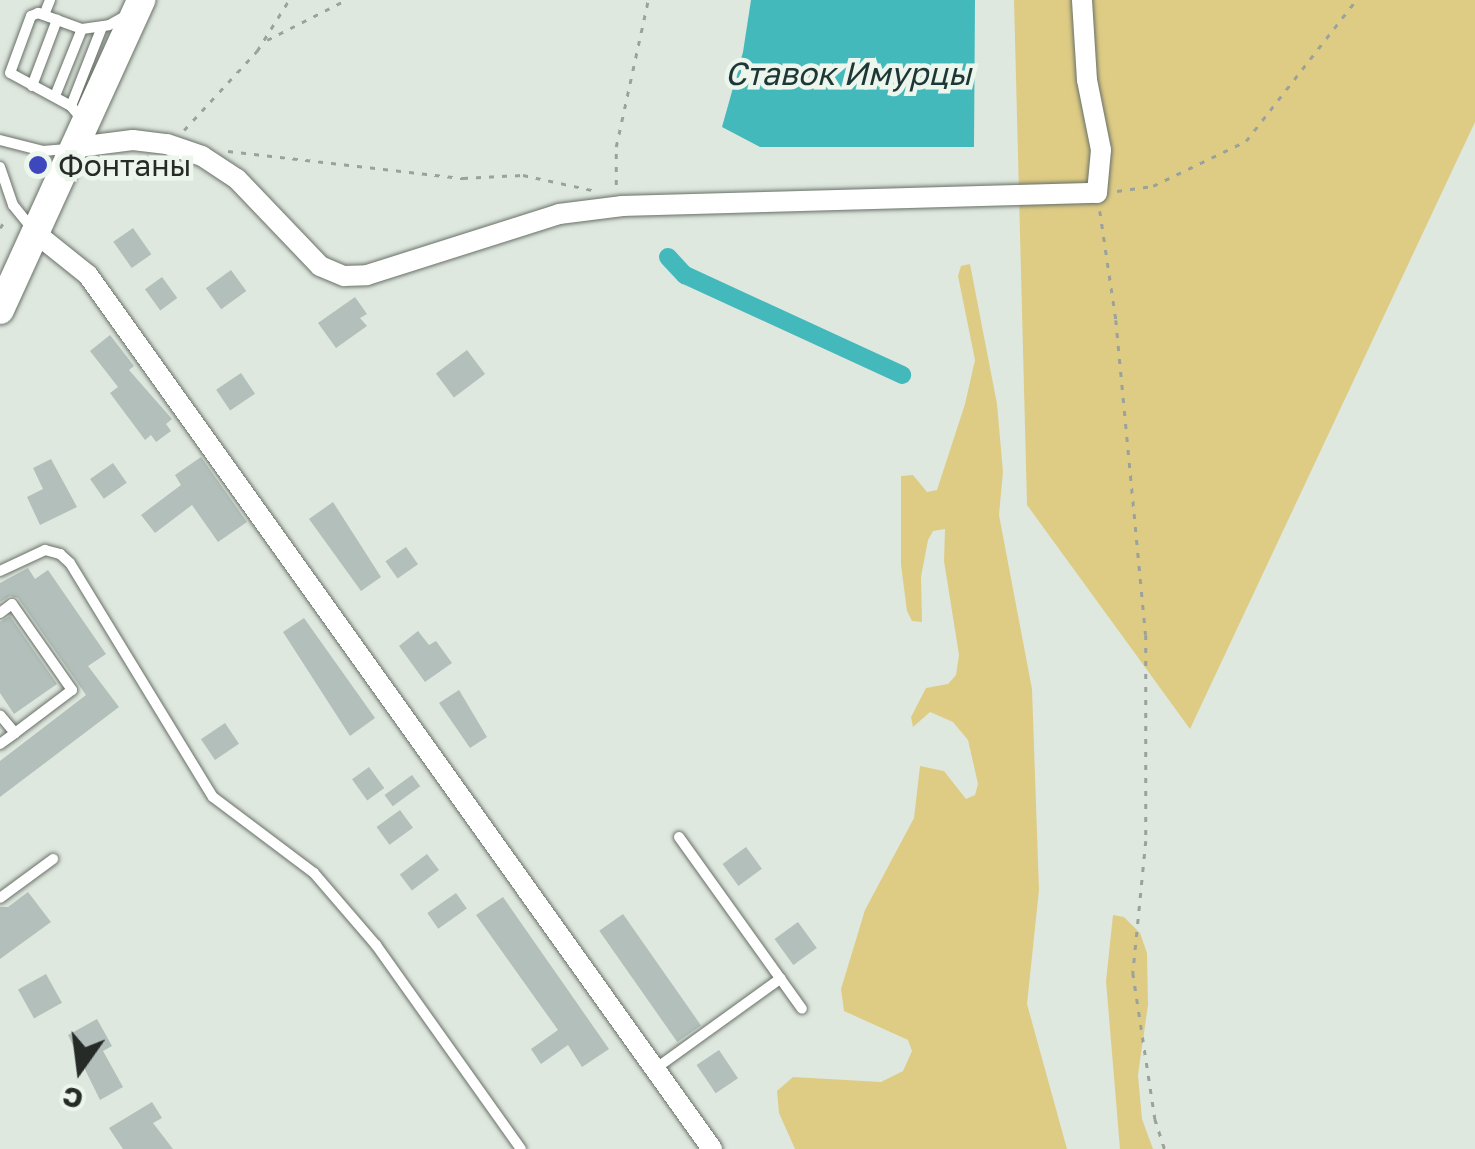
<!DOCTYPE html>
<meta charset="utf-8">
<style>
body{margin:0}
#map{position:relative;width:1475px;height:1149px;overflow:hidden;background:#dfe8df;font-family:"Golos Text",sans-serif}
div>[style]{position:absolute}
.green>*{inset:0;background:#decc85}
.water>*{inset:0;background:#44b9bc}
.canal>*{height:18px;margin:-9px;padding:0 9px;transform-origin:9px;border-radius:9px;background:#44b9bc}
.building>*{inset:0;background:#b2bfba;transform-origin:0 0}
.path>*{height:2.5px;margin-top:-1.25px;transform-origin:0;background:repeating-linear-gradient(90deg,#9ba29b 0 5px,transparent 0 13px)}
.roads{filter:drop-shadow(0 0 2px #687068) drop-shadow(0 0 2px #687068)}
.service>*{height:10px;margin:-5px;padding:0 5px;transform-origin:5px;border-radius:5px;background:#fff}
.minor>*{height:20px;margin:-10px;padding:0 10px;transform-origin:10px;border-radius:10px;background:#fff}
.secondary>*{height:28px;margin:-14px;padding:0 14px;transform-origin:14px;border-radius:14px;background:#fff}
.dots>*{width:28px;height:28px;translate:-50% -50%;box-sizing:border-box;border:5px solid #ecf6ec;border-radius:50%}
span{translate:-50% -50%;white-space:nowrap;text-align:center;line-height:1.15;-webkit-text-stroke:9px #ecf6ec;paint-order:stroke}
.poi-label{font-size:30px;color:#272b27}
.left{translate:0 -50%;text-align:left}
.water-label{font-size:32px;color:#1d3737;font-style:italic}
.north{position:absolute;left:30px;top:1019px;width:100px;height:100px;-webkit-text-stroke:8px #ecf6ec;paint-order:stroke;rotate:194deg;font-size:28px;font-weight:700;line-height:40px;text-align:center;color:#272b27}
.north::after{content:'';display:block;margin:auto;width:35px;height:45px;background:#272b27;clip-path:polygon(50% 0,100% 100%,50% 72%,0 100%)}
</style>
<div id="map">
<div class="green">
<i style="clip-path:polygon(1014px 0,1475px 0,1475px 122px,1190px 729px,1027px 505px)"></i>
<i style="clip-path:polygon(970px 264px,997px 404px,1003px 472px,999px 515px,1032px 689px,1039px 890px,1027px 1004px,1067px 1149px,795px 1149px,779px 1113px,777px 1091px,793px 1077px,881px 1082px,903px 1071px,912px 1051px,908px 1040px,844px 1011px,841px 989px,865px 910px,914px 818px,920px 766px,944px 771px,966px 799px,975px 795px,978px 784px,968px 740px,953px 722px,930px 712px,913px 727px,911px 717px,926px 688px,948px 684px,956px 675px,959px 655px,944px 561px,945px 529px,933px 531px,928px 540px,921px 577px,922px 622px,912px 621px,907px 611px,901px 565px,901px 476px,913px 475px,927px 492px,937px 490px,965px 404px,975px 360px,958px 276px,961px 266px)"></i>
<i style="clip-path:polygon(1113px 915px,1124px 917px,1140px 933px,1147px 953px,1148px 1005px,1138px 1075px,1142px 1119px,1153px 1149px,1120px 1149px,1106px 981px)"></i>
</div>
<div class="water">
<i style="clip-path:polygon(751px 0,975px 0,974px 147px,760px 147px,722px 127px,743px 52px)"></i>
</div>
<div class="canal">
<i style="left:668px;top:257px;width:25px;rotate:47deg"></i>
<i style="left:685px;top:275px;width:239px;rotate:24.7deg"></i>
</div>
<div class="building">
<i style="left:133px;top:228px;width:32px;height:24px;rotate:55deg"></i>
<i style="left:231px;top:270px;width:26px;height:31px;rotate:54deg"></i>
<i style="left:162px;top:277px;width:26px;height:21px;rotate:54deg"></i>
<i style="clip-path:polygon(355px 297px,367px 314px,360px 318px,367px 326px,336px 348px,318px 323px)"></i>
<i style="clip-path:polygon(110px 335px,134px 366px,129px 370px,172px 419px,166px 424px,171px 431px,156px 442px,151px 435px,145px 440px,110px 393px,118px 387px,90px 351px)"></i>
<i style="left:467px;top:350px;width:30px;height:39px;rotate:53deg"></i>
<i style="left:241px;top:373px;width:25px;height:30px;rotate:56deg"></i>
<i style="clip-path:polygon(201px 457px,247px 522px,218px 542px,192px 505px,155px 533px,141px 515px,181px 485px,175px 475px)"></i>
<i style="clip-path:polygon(51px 459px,77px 507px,40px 525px,27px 497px,43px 489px,33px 468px)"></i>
<i style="left:113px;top:463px;width:24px;height:28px;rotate:55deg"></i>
<i style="clip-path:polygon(333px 502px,381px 577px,361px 591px,309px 519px)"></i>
<i style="left:406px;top:547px;width:21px;height:25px;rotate:55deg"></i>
<i style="clip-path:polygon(28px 568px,35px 579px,48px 570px,106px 654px,88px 666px,119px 707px,0 797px,0 761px,86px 695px,18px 598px,10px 596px,0 602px,0 583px)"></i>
<i style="clip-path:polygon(10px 616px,57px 684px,14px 714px,0 693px,0 622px)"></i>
<i style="clip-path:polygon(304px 618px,375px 718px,350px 736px,283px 632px)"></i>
<i style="clip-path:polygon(418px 631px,429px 645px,436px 641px,452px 663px,425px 682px,399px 646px)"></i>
<i style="clip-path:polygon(459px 690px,487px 737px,470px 748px,439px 703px)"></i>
<i style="left:225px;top:723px;width:25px;height:29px;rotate:56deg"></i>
<i style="left:369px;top:767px;width:26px;height:21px;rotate:54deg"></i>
<i style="left:412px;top:775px;width:14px;height:34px;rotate:54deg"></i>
<i style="left:400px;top:810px;width:22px;height:29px;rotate:54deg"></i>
<i style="left:746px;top:847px;width:27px;height:29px;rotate:54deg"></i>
<i style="left:427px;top:854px;width:20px;height:34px;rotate:53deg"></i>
<i style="clip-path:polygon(28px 892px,51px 922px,0 959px,0 907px,8px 907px)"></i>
<i style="left:456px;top:893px;width:19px;height:35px;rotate:55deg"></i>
<i style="clip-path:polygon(503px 897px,609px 1049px,582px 1067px,568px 1045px,541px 1064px,531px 1049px,558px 1030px,476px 915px)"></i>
<i style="left:623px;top:914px;width:136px;height:29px;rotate:55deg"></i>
<i style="left:798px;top:922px;width:32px;height:29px;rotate:54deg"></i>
<i style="left:46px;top:974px;width:33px;height:32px;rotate:61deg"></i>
<i style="clip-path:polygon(97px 1019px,112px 1046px,103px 1051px,123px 1087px,100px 1100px,68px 1035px)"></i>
<i style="left:719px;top:1050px;width:34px;height:27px;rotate:56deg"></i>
<i style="clip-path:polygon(152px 1102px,162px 1118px,153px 1123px,173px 1149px,123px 1149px,109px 1128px)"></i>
</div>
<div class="path">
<i style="left:267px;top:40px;width:89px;rotate:-26.9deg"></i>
<i style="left:184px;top:130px;width:108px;rotate:-47.3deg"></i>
<i style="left:257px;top:51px;width:60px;rotate:-57.9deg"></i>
<i style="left:228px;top:151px;width:237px;rotate:6.6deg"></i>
<i style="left:463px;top:178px;width:60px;rotate:-2.9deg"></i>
<i style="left:523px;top:175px;width:71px;rotate:12.3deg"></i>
<i style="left:616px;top:185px;width:38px;rotate:-90deg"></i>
<i style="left:616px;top:147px;width:150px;rotate:-77.7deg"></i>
<i style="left:1117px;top:191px;width:36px;rotate:-8deg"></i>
<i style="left:1153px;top:186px;width:103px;rotate:-25.8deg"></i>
<i style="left:1246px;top:141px;width:179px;rotate:-52deg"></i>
<i style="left:1100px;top:211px;width:110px;rotate:81.6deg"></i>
<i style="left:1116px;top:320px;width:316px;rotate:84.6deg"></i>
<i style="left:1146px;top:635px;width:206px;rotate:90deg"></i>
<i style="left:1146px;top:841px;width:133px;rotate:95.6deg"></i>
<i style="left:1133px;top:973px;width:148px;rotate:81.4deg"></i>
<i style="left:1155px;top:1119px;width:32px;rotate:72deg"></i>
<i style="left:0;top:228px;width:9px;rotate:-58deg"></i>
</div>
<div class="roads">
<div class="service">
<i style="left:44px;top:15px;width:16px;rotate:-68deg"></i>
<i style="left:32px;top:86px;width:71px;rotate:-69.3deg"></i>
<i style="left:55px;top:96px;width:72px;rotate:-68.1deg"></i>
<i style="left:71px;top:106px;width:85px;rotate:-68.6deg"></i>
<i style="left:81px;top:118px;width:16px;rotate:-130deg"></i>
<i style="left:71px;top:106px;width:69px;rotate:-151.6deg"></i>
<i style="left:10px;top:73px;width:61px;rotate:-69.8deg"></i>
<i style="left:31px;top:16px;width:8px;rotate:-23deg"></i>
<i style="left:38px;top:13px;width:47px;rotate:20deg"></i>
<i style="left:82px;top:29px;width:27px;rotate:-8deg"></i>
<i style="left:109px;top:25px;width:18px;rotate:-29deg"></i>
<i style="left:0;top:140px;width:44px;rotate:14.3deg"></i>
<i style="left:43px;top:151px;width:24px;rotate:-5deg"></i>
<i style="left:0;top:167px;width:40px;rotate:71.1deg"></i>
<i style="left:13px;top:205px;width:32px;rotate:51deg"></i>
<i style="left:0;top:571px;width:50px;rotate:-25deg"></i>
<i style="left:45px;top:550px;width:16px;rotate:15deg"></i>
<i style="left:60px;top:554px;width:13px;rotate:42deg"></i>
<i style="left:70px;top:563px;width:274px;rotate:58.6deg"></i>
<i style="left:213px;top:797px;width:126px;rotate:37deg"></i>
<i style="left:314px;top:873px;width:95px;rotate:49.3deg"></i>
<i style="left:376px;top:945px;width:250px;rotate:54.6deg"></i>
<i style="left:0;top:613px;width:15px;rotate:-37deg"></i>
<i style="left:12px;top:604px;width:105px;rotate:55.1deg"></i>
<i style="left:72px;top:690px;width:71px;rotate:143deg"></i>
<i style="left:15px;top:733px;width:23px;rotate:-130deg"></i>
<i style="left:0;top:744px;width:19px;rotate:-36deg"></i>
<i style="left:679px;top:837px;width:211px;rotate:54.4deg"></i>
<i style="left:0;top:898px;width:66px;rotate:-36.3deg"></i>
<i style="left:655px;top:1069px;width:155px;rotate:-35.8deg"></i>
</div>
<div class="minor">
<i style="left:78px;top:147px;width:55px;rotate:-7.3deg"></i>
<i style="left:133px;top:140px;width:34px;rotate:7deg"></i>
<i style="left:167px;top:144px;width:37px;rotate:19deg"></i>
<i style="left:202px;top:156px;width:42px;rotate:33.3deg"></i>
<i style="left:237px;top:179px;width:120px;rotate:46.3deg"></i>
<i style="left:320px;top:266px;width:26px;rotate:23deg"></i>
<i style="left:344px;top:276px;width:23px;rotate:-2deg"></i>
<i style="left:367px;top:275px;width:201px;rotate:-17.6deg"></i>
<i style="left:559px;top:214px;width:64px;rotate:-7.2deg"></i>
<i style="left:622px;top:206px;width:475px;rotate:-1.6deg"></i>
<i style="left:1097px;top:193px;width:43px;rotate:-84.7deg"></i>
<i style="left:1101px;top:150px;width:71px;rotate:-101.3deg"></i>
<i style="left:1087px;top:80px;width:80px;rotate:-93.6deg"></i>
<i style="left:33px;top:231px;width:70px;rotate:38.7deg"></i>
<i style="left:88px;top:275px;width:1074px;rotate:54.47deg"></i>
</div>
<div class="secondary">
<i style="left:0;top:310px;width:341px;rotate:-65.5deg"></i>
</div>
</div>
<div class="dots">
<i style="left:38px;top:165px;background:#3e48bc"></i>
</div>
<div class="poi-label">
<span class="left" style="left:58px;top:165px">Фонтаны</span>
</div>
<div class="water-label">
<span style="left:848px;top:73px">Ставок Имурцы</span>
</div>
<div class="north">С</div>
</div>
